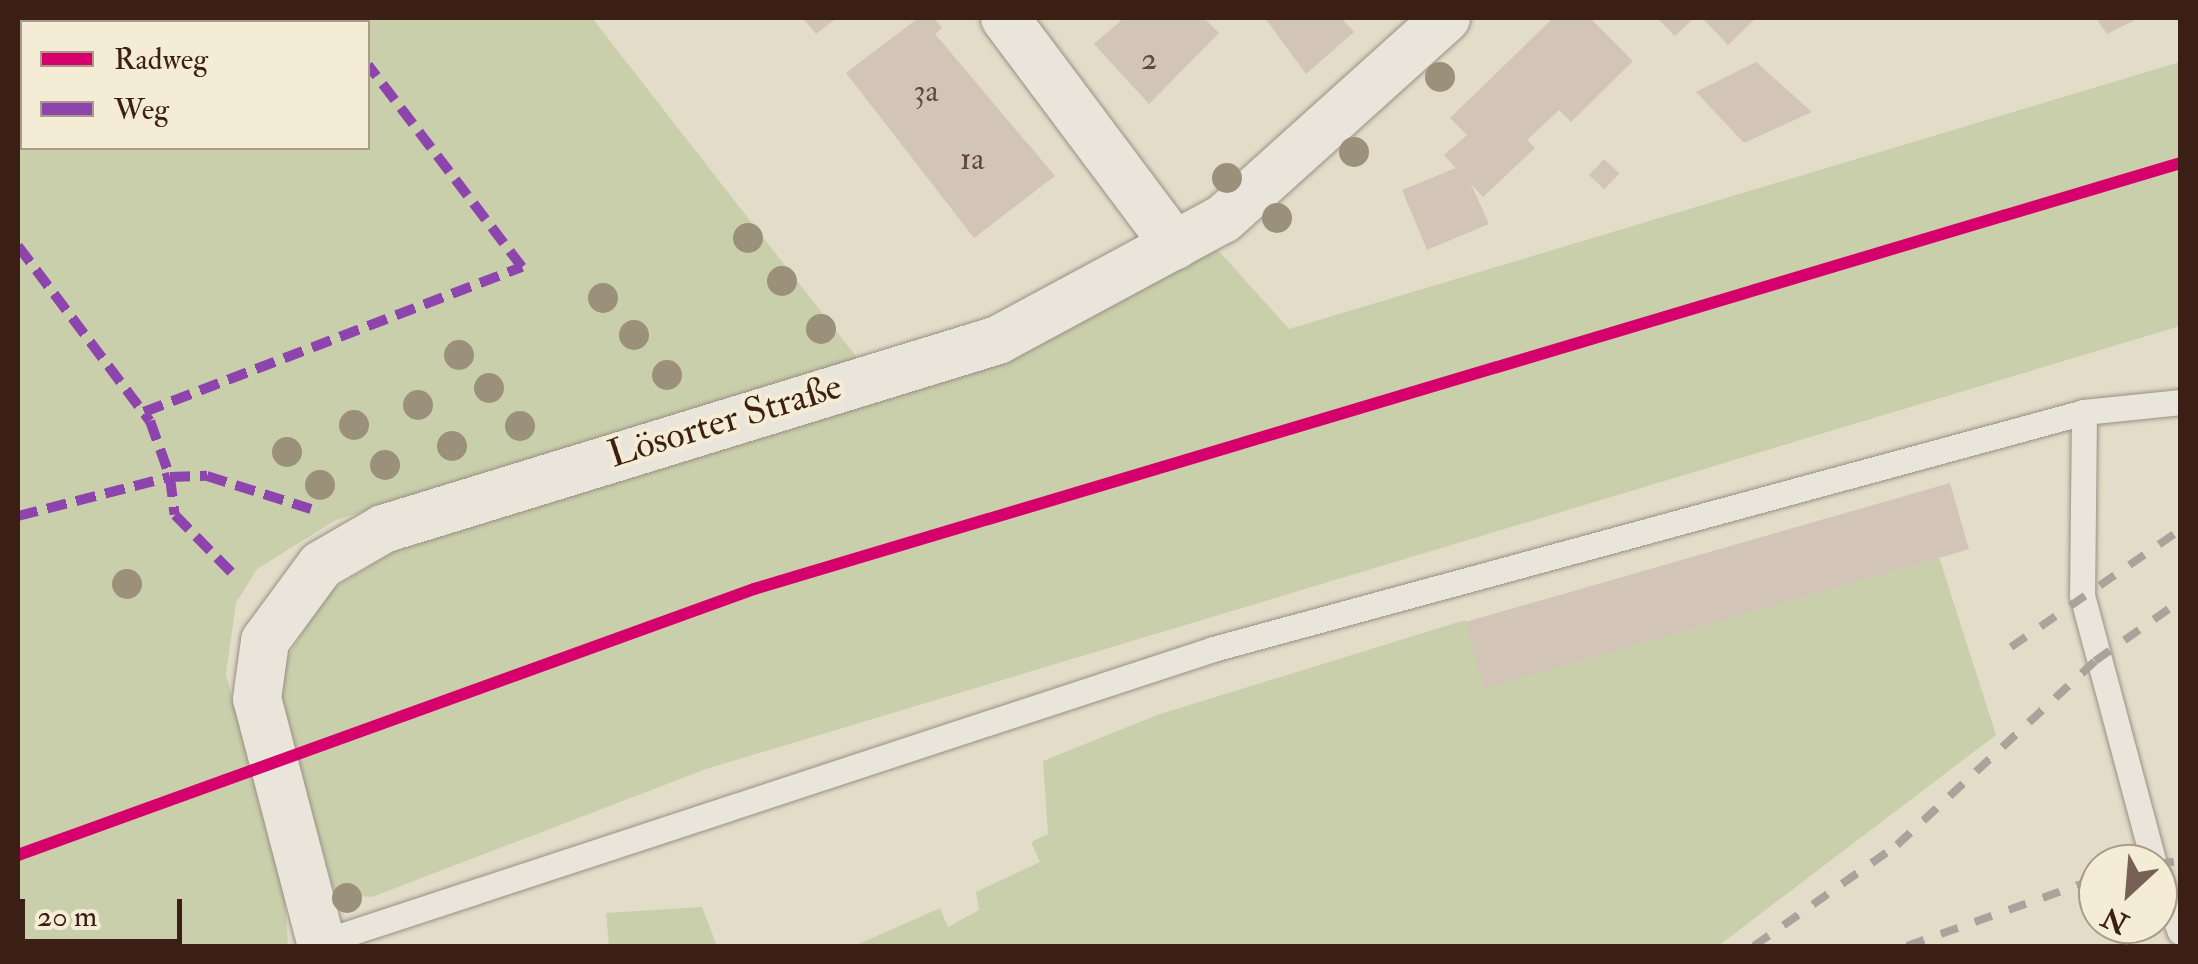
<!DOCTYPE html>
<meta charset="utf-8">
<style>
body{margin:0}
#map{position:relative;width:2198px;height:964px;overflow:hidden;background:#e3dcc8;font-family:"IM FELL Double Pica",serif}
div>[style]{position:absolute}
.green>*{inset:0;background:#cacfab}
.building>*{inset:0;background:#d2c5b8;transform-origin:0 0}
.roads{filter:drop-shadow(0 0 2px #989084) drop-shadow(0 0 2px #989084)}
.service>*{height:25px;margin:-12.5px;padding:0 12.5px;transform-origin:12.5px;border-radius:12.5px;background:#e9e5db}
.minor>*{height:48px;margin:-24px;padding:0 24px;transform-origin:24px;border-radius:24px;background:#e9e5db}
.rail>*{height:8px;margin-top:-4px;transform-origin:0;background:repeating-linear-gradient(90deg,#a9a39b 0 18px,transparent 0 36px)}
.quiet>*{height:10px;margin-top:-5px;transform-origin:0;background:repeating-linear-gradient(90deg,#8e44ad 0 20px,transparent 0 30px)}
.cycleway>*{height:12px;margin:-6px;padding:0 6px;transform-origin:6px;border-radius:6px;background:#d6006c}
.trees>*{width:30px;height:30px;margin:-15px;border-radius:50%;background:#9b907a}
span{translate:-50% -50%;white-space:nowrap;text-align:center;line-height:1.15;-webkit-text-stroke:8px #f4ecd4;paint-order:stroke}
.number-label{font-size:32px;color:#61483e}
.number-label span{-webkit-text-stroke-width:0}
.street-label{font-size:38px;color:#3b1f15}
.frame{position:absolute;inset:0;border:20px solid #3b1f15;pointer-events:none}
.legend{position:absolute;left:20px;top:20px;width:350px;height:130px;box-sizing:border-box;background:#f4ecd4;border:2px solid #aa9a88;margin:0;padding:12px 18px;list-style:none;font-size:30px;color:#3b1f15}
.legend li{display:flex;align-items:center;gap:20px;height:50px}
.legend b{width:50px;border:2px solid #aa9a88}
.north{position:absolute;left:2078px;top:844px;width:100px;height:100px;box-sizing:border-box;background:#f4ecd4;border:2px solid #aa9a88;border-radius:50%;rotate:206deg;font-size:28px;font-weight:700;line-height:40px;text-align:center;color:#3b1f15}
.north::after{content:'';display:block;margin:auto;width:35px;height:45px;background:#766154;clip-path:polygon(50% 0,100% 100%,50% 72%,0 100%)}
.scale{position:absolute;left:20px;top:899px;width:162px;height:45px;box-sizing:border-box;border:5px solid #3b1f15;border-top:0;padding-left:12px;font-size:30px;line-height:35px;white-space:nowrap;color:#3b1f15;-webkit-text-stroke:8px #f4ecd4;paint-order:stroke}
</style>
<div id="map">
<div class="green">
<i style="clip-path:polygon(evenodd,18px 18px,592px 18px,858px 359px,336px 520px,257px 569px,236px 603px,226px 674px,285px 899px,288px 946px,18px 946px,18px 18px,22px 22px,368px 22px,368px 148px,22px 148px,22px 22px)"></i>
<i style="clip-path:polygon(2180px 62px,2180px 326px,706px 769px,372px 897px,335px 895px,279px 694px,285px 661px,328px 592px,402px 546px,982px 368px,1218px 250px,1289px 329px)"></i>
<i style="clip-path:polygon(1939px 557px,1996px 735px,1718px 946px,854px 946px,940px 908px,948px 927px,979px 910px,976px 892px,1040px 862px,1031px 842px,1048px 834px,1043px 761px,1157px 715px,1465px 620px,1485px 684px)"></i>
<i style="clip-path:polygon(702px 907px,717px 946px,609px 946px,606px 913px)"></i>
</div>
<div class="building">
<i style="clip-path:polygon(803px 18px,837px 18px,816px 34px)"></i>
<i style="clip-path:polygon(918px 18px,934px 18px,942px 28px,935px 34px,1055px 176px,974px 238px,846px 73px)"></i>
<i style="clip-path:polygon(1124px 18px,1204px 18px,1219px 33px,1149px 104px,1094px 44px)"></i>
<i style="clip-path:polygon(1265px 18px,1341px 18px,1354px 32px,1306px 74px)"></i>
<i style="clip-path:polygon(1553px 18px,1590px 18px,1633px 61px,1571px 122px,1559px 110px,1527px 140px,1535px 148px,1483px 197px,1471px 184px,1489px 224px,1427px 250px,1402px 190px,1456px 168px,1444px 155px,1467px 135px,1450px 118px)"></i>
<i style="clip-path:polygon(1657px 18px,1694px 18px,1675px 36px)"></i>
<i style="clip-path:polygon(1702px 18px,1756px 18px,1728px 45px)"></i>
<i style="clip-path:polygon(2096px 18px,2139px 18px,2107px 34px)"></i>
<i style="clip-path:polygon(1756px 62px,1812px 112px,1744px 143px,1696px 92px)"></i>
<i style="left:1604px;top:159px;width:21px;height:22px;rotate:43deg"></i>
<i style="left:1950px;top:483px;width:69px;height:504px;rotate:74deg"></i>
</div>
<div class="roads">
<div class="service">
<i style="left:2084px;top:412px;width:183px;rotate:90.6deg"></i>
<i style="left:2082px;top:595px;width:278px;rotate:75deg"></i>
<i style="left:2158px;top:875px;width:61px;rotate:68.9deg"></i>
<i style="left:322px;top:942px;width:938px;rotate:-18.2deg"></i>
<i style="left:1213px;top:649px;width:903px;rotate:-15.22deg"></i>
<i style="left:2084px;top:412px;width:97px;rotate:-5.9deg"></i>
</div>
<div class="minor">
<i style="left:1005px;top:18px;width:284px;rotate:53.2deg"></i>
<i style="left:322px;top:946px;width:255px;rotate:-104.7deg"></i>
<i style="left:257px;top:699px;width:59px;rotate:-82.1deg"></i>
<i style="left:265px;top:641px;width:94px;rotate:-53.6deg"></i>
<i style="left:321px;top:565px;width:72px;rotate:-30.1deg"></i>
<i style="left:383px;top:529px;width:643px;rotate:-17.08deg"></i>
<i style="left:998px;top:340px;width:255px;rotate:-28.3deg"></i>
<i style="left:1223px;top:219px;width:300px;rotate:-42deg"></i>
</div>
</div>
<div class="rail">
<i style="left:2011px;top:647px;width:206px;rotate:-34.7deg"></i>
<i style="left:2156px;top:864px;width:24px;rotate:-7deg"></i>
<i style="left:1754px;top:946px;width:175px;rotate:-35.2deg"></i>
<i style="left:1897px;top:845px;width:270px;rotate:-42.9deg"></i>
<i style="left:2095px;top:661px;width:104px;rotate:-35.2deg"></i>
<i style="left:1907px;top:946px;width:203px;rotate:-19.6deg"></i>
</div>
<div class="quiet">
<i style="left:332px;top:18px;width:5px;rotate:53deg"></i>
<i style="left:18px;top:246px;width:219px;rotate:53deg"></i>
<i style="left:150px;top:421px;width:59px;rotate:70.3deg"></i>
<i style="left:170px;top:477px;width:37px;rotate:-2deg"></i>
<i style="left:207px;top:476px;width:109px;rotate:17.6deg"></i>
<i style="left:144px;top:412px;width:405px;rotate:-21deg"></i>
<i style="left:522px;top:267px;width:254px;rotate:-127.3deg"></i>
<i style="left:18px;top:516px;width:157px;rotate:-14.4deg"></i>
<i style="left:170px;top:477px;width:38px;rotate:83deg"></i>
<i style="left:175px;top:515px;width:83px;rotate:45.5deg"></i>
</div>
<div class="cycleway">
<i style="left:18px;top:855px;width:783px;rotate:-19.87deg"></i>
<i style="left:754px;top:589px;width:1488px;rotate:-16.63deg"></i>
</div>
<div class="trees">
<i style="left:1440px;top:77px"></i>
<i style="left:1354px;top:152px"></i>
<i style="left:1227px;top:178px"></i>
<i style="left:1277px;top:218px"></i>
<i style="left:748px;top:238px"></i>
<i style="left:782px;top:281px"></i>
<i style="left:603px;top:298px"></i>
<i style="left:821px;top:329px"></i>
<i style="left:634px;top:335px"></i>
<i style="left:459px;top:355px"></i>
<i style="left:667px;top:375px"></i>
<i style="left:489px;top:388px"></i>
<i style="left:418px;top:405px"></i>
<i style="left:354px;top:425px"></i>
<i style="left:520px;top:426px"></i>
<i style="left:452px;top:446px"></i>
<i style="left:287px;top:452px"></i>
<i style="left:385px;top:465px"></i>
<i style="left:320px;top:485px"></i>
<i style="left:127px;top:584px"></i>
<i style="left:347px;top:898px"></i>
</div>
<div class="number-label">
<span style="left:1149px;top:59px">2</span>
<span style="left:926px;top:91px">3a</span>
<span style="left:972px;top:159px">1a</span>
</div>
<div class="street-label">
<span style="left:725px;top:421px;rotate:-17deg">Lösorter Straße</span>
</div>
<div class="frame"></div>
<ul class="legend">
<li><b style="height:12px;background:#d6006c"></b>Radweg</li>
<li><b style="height:12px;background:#8e44ad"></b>Weg</li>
</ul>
<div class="north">N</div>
<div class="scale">20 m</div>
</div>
